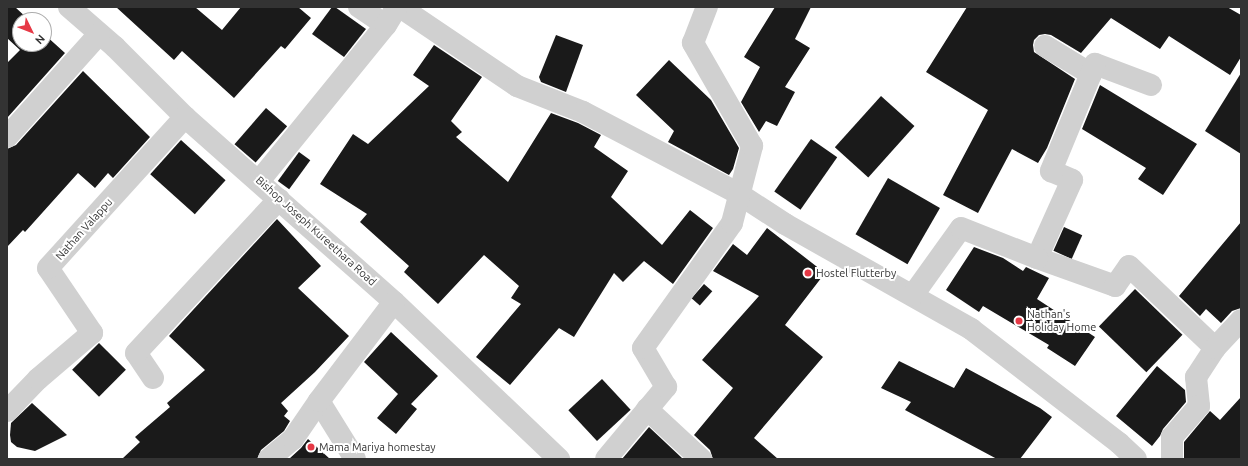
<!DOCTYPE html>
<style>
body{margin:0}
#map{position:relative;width:1248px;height:466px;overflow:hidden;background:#fff;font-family:Ubuntu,sans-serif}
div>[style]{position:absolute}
.building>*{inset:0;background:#1a1a1a;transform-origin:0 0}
.minor>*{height:22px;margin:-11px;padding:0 11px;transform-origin:11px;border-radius:11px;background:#d0d0d0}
.dots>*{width:11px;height:11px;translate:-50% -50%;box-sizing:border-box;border:2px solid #fff;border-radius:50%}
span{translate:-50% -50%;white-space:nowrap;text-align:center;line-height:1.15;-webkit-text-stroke:4px #fff;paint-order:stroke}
.street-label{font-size:11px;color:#333}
.poi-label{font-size:11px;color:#333}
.left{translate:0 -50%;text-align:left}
.frame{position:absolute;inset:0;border:8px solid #333;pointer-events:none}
.north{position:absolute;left:12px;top:12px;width:40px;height:40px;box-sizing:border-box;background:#fff;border:1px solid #adadad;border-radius:50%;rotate:133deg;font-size:11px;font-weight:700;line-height:16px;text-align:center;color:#333}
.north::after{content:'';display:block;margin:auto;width:14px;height:18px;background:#e63946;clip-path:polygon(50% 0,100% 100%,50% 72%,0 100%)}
</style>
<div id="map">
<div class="building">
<i style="clip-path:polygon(7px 7px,15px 7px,29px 20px,20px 20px,20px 44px,44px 44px,44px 34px,65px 53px,7px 118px,7px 63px,20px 50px,7px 38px)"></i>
<i style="clip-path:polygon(116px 7px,195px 7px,222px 30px,241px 7px,298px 7px,311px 18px,285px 49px,281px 46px,234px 98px,182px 51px,174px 60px)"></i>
<i style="clip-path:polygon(332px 7px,335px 7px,366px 29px,344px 57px,312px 34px)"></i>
<i style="clip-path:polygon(775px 7px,811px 7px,795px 39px,810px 48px,785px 87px,795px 92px,777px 126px,766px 121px,759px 132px,741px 102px,760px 67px,744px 57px)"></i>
<i style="clip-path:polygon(967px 7px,1227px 7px,1241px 15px,1241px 57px,1230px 75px,1169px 36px,1160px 49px,1111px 18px,1081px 53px,1051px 35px,1045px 34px,1039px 35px,1034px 40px,1033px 45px,1034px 52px,1075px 79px,1047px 148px,1038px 163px,1012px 149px,978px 213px,943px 195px,988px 110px,926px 72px)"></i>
<i style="clip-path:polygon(556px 35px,583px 45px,566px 92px,541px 82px,539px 77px)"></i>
<i style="clip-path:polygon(434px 45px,482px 77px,451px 121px,462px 132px,456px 137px,508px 182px,551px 113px,578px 123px,601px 135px,594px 147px,628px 171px,611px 197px,662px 245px,690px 210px,713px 228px,673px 284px,644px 261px,623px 282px,614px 273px,574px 337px,559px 328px,510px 385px,476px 357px,521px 304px,511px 298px,519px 286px,484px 255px,438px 304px,404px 272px,409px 266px,360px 222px,367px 214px,320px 184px,353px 134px,368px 144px,429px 86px,413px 75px)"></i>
<i style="clip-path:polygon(669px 60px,711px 100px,739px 148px,733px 169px,729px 175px,668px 142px,674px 131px,636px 95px)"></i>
<i style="clip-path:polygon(83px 71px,150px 137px,113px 178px,108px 173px,95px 188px,78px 173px,25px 232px,23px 230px,7px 247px,7px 149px,16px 145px)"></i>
<i style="clip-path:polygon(1241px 73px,1241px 154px,1205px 131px)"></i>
<i style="clip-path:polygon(1100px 85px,1197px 144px,1163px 195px,1138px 179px,1146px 168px,1082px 129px)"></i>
<i style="left:881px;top:96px;width:45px;height:69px;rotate:42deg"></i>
<i style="left:266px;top:108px;width:28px;height:48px;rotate:41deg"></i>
<i style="left:811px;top:139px;width:32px;height:64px;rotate:35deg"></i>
<i style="left:181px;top:140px;width:60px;height:46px;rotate:42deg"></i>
<i style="left:299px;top:152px;width:14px;height:36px;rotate:36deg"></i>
<i style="left:888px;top:178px;width:60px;height:65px;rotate:30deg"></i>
<i style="clip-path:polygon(277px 219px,321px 266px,298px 288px,349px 336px,315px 372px,281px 403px,288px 411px,284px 416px,290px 421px,284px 431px,261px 450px,257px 459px,122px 459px,140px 442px,135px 437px,170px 407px,167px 403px,205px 370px,169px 336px)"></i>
<i style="clip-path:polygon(1241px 222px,1241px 308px,1232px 311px,1221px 323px,1206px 309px,1200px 316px,1179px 296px)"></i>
<i style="left:1064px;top:227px;width:20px;height:26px;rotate:24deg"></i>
<i style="clip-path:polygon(767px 228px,825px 273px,785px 325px,823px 357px,754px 438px,778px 459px,713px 459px,710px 450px,694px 435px,733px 388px,702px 360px,759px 296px,713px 271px,733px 244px,747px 255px)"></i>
<i style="clip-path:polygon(974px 247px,1003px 258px,1023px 271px,1026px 267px,1049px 278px,1037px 299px,1095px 337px,1075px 366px,1047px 348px,1049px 345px,983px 306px,979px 312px,946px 290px)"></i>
<i style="left:704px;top:284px;width:11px;height:19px;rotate:41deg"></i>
<i style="left:1135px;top:289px;width:66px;height:52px;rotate:44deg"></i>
<i style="clip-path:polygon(391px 332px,438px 376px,411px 404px,417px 409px,396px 434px,377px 418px,398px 394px,364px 362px)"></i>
<i style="left:99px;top:343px;width:38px;height:38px;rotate:45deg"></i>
<i style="clip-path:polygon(899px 361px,954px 388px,966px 368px,1040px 408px,1052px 417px,1020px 459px,997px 459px,905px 410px,911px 402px,881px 388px)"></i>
<i style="clip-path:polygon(1157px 366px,1185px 390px,1186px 402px,1163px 429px,1160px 436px,1152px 446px,1116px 416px)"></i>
<i style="left:602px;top:379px;width:42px;height:46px;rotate:47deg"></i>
<i style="clip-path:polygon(1241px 397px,1241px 459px,1184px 459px,1184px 442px,1210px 411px,1220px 420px)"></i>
<i style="clip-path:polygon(32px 403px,67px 435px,35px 451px,17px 447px,11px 442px,10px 435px,11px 423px)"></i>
<i style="clip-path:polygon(649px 427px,683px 459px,622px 459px)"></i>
<i style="clip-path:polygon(308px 439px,330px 459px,289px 459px,301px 448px)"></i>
</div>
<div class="minor">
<i style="left:69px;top:7px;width:61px;rotate:41deg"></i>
<i style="left:115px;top:47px;width:99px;rotate:45deg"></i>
<i style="left:185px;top:117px;width:279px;rotate:41.5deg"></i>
<i style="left:394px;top:302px;width:228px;rotate:43.6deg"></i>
<i style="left:359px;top:7px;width:32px;rotate:34deg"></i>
<i style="left:400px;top:7px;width:141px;rotate:34deg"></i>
<i style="left:517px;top:86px;width:71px;rotate:21.5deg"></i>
<i style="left:583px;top:112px;width:176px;rotate:27.7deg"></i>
<i style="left:739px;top:194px;width:55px;rotate:33.1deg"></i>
<i style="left:785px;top:224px;width:214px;rotate:29.4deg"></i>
<i style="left:971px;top:329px;width:187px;rotate:37.6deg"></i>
<i style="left:1119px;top:443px;width:23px;rotate:43deg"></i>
<i style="left:1045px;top:46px;width:54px;rotate:31.3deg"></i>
<i style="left:1151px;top:85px;width:60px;rotate:-159.4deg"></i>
<i style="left:1095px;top:64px;width:116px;rotate:112.4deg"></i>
<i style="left:1051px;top:171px;width:23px;rotate:23deg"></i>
<i style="left:1072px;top:180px;width:85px;rotate:114.2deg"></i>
<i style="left:1037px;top:258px;width:83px;rotate:19.7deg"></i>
<i style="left:1115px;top:286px;width:24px;rotate:-55deg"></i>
<i style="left:1129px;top:266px;width:119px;rotate:43.6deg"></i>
<i style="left:1215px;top:348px;width:35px;rotate:123deg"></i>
<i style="left:1196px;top:377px;width:29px;rotate:84deg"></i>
<i style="left:1199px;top:406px;width:41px;rotate:131.1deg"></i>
<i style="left:1172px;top:437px;width:22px;rotate:90deg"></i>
<i style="left:7px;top:137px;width:138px;rotate:-48.2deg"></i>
<i style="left:259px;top:181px;width:201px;rotate:-50.9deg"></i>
<i style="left:386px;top:25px;width:21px;rotate:-59deg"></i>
<i style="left:913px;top:295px;width:82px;rotate:-54.4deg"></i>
<i style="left:961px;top:228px;width:82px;rotate:21.5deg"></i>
<i style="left:1215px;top:348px;width:38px;rotate:-47deg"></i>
<i style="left:153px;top:378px;width:30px;rotate:-124deg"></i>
<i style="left:136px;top:353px;width:210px;rotate:-47.1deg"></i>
<i style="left:319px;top:401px;width:68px;rotate:58.2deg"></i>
<i style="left:647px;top:409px;width:74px;rotate:42.8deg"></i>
<i style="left:7px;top:411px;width:45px;rotate:-45.9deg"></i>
<i style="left:38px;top:379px;width:71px;rotate:-40.4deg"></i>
<i style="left:92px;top:333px;width:78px;rotate:-124.1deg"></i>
<i style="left:48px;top:268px;width:204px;rotate:-47.8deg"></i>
<i style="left:269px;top:459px;width:31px;rotate:-40deg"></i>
<i style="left:293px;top:439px;width:46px;rotate:-55.6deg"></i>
<i style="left:319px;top:401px;width:124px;rotate:-52.9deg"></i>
<i style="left:606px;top:459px;width:94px;rotate:-50.2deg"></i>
<i style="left:666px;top:387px;width:45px;rotate:-120.5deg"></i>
<i style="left:643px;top:348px;width:153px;rotate:-54.5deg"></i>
<i style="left:732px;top:223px;width:80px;rotate:-75.4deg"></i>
<i style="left:752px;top:146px;width:119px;rotate:-119.8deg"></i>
<i style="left:693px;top:43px;width:39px;rotate:-69deg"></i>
</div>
<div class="dots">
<i style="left:808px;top:273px;background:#e63946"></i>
<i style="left:1019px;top:321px;background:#e63946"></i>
<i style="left:311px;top:447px;background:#e63946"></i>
</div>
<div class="street-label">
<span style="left:84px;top:229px;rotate:-48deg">Nathan Valappu</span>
<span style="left:316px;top:231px;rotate:42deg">Bishop Joseph Kureethara Road</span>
</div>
<div class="poi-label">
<span class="left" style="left:816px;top:273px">Hostel Flutterby</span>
<span class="left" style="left:1027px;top:321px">Nathan's<br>Holiday Home</span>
<span class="left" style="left:319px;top:447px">Mama Mariya homestay</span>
</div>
<div class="frame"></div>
<div class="north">N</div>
</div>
